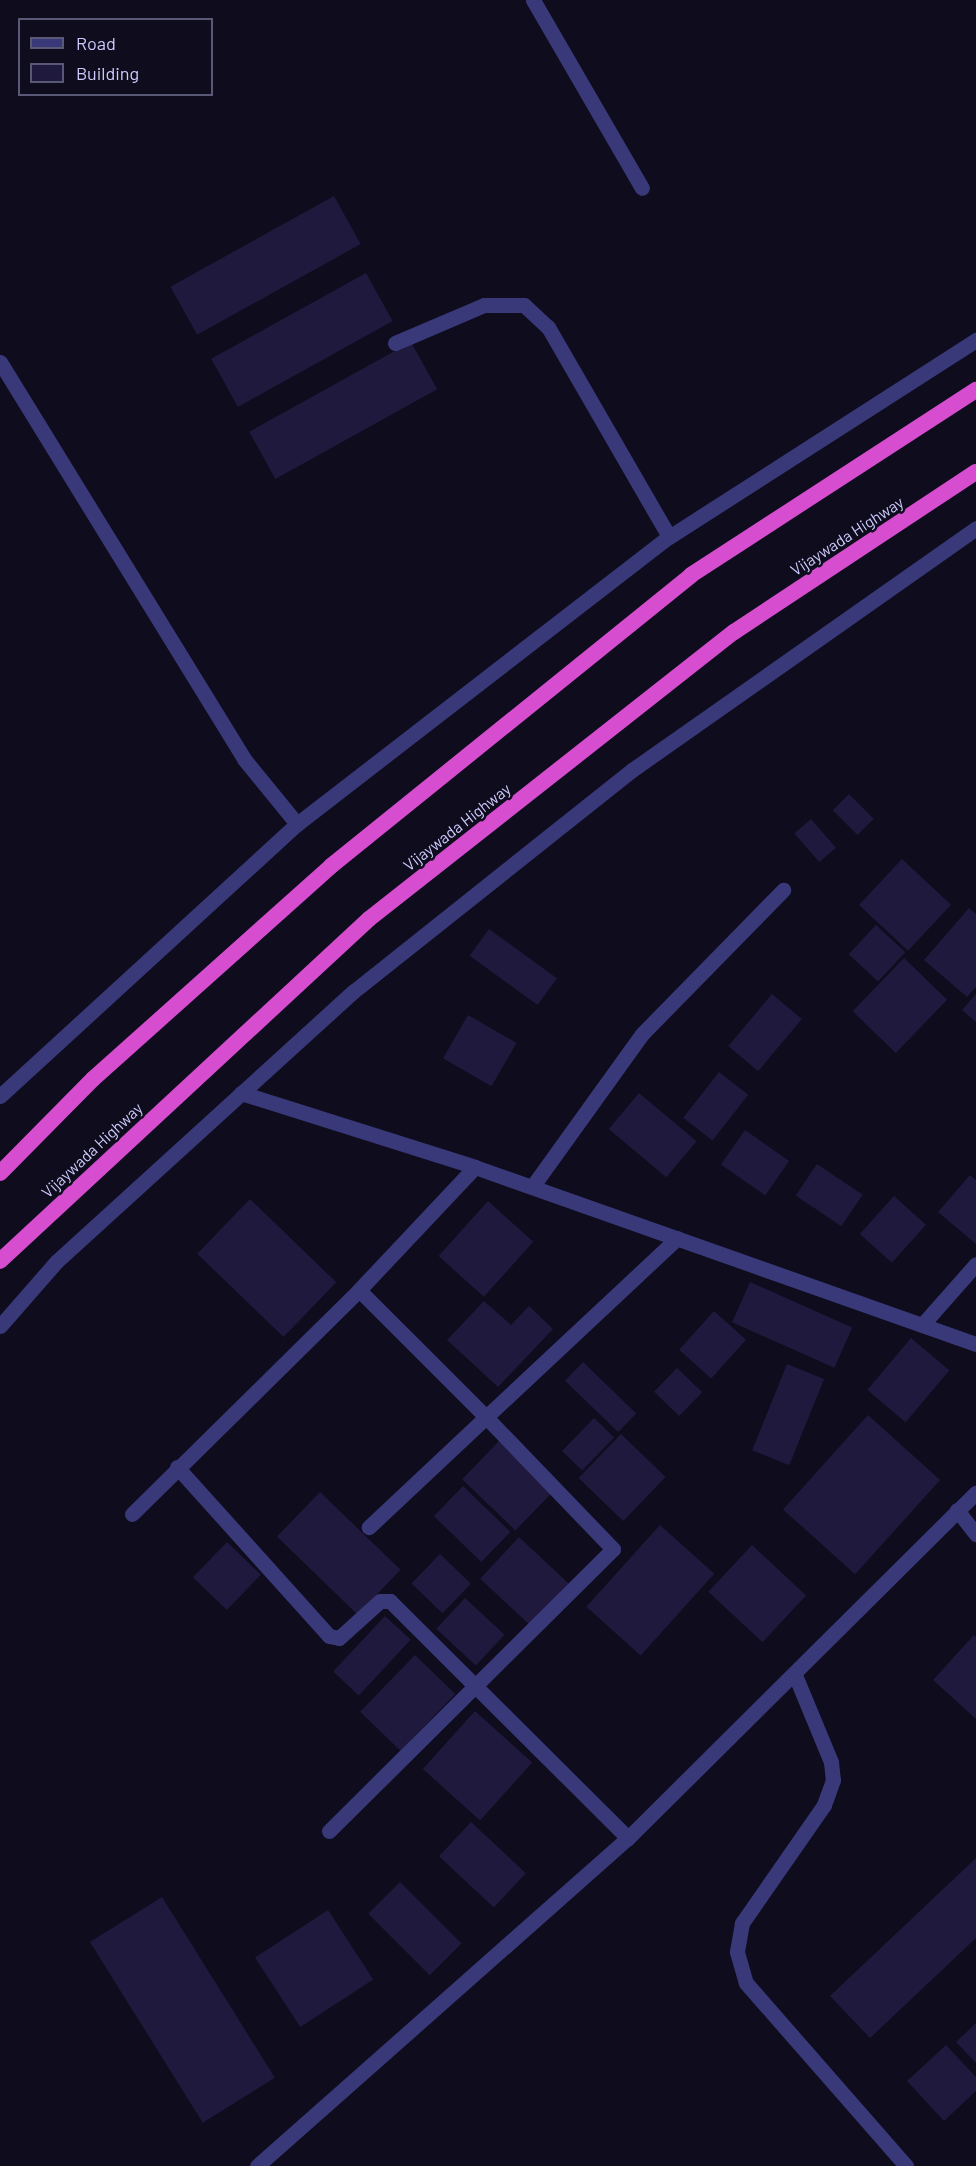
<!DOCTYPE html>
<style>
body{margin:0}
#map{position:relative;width:976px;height:2166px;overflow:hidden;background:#0e0c1d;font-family:Barlow,sans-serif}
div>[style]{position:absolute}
.building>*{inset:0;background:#1f193d;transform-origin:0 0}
.service>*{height:15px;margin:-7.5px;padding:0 7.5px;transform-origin:7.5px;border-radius:7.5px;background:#39397a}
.minor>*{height:15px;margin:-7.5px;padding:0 7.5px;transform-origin:7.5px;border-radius:7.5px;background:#39397a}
.tertiary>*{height:15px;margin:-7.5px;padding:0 7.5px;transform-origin:7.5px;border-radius:7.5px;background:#39397a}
.trunk>*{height:16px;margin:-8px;padding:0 8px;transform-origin:8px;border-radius:8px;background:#d64ecf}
span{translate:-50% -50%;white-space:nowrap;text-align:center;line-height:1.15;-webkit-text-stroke:5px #0e0c1d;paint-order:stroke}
.street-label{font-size:16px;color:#cdcafd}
.legend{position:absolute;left:18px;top:18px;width:195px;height:78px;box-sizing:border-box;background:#0e0c1d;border:2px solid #5a5877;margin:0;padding:8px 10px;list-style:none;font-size:18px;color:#cdcafd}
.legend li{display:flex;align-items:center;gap:12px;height:30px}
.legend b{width:30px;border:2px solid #5a5877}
</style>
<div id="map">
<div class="building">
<i style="left:334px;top:196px;width:55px;height:187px;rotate:61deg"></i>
<i style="left:366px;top:273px;width:55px;height:177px;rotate:61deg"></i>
<i style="left:411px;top:342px;width:54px;height:185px;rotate:61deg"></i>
<i style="left:849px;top:794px;width:35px;height:23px;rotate:45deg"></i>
<i style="left:811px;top:819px;width:38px;height:22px;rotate:49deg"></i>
<i style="left:902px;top:859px;width:67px;height:63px;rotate:43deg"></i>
<i style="clip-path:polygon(969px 908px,976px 914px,976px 987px,967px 997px,924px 960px)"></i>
<i style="left:876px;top:925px;width:40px;height:40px;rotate:43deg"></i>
<i style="left:489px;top:929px;width:84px;height:33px;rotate:36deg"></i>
<i style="left:904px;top:958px;width:60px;height:74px;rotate:44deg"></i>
<i style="left:772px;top:994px;width:39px;height:68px;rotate:40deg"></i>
<i style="clip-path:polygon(976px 994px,976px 1022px,962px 1010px)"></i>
<i style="left:468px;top:1015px;width:56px;height:50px;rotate:30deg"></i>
<i style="left:719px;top:1072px;width:37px;height:58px;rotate:38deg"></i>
<i style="left:639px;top:1093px;width:75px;height:47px;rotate:40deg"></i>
<i style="left:745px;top:1130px;width:54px;height:42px;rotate:35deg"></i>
<i style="left:817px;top:1164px;width:55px;height:38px;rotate:34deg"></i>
<i style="clip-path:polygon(970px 1175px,976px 1180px,976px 1244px,938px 1212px)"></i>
<i style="left:894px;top:1196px;width:43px;height:51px;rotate:42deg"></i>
<i style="left:250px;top:1199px;width:120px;height:76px;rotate:44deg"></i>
<i style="left:488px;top:1201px;width:61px;height:74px;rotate:42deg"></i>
<i style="left:750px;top:1282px;width:112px;height:44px;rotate:24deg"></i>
<i style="clip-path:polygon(484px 1301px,511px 1325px,529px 1306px,553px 1329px,498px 1387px,447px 1340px)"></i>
<i style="left:714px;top:1311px;width:43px;height:52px;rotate:42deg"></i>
<i style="left:911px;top:1338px;width:50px;height:68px;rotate:40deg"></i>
<i style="left:583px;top:1362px;width:74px;height:26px;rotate:44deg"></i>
<i style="left:787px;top:1364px;width:40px;height:93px;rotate:22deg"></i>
<i style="left:677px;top:1368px;width:35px;height:33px;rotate:44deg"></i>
<i style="left:868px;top:1415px;width:97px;height:127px;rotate:42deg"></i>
<i style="left:594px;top:1418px;width:28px;height:46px;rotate:44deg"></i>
<i style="left:621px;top:1434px;width:62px;height:61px;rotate:44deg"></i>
<i style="left:499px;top:1441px;width:74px;height:53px;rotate:44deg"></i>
<i style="left:463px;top:1486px;width:66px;height:42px;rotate:44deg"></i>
<i style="left:320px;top:1492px;width:112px;height:62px;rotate:44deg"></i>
<i style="left:660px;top:1525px;width:73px;height:110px;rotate:42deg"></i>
<i style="left:519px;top:1537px;width:68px;height:57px;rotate:43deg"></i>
<i style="left:227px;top:1542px;width:47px;height:49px;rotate:44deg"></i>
<i style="left:752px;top:1545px;width:74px;height:64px;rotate:43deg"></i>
<i style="left:440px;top:1554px;width:43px;height:41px;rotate:44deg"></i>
<i style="left:465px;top:1598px;width:54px;height:42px;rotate:43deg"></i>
<i style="left:385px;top:1616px;width:35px;height:76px;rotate:43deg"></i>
<i style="clip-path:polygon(974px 1635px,976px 1637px,976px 1719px,933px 1680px)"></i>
<i style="left:415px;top:1655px;width:56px;height:79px;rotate:44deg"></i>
<i style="left:475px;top:1711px;width:77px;height:78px;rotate:42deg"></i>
<i style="left:471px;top:1822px;width:75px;height:47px;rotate:43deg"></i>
<i style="clip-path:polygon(976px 1858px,976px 1938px,870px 2038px,830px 1996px)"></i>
<i style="left:400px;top:1882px;width:87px;height:45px;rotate:45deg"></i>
<i style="left:162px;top:1897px;width:213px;height:85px;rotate:58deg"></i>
<i style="left:328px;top:1910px;width:83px;height:87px;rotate:57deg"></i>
<i style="clip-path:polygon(976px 2023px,976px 2063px,956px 2042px)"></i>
<i style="clip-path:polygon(946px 2045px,976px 2077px,976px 2091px,944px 2121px,907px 2081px)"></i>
</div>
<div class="service">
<i style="left:395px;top:343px;width:97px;rotate:-23.1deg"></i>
<i style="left:484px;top:305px;width:40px"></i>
<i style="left:524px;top:305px;width:33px;rotate:43deg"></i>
<i style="left:548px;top:327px;width:242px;rotate:60deg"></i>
<i style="left:0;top:362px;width:466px;rotate:58.4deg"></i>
<i style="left:244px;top:759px;width:84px;rotate:50.8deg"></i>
<i style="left:795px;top:1675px;width:94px;rotate:67.5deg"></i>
<i style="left:831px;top:1762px;width:18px;rotate:84deg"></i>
<i style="left:833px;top:1780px;width:27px;rotate:110deg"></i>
<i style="left:824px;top:1805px;width:144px;rotate:124.8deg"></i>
<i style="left:742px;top:1923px;width:29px;rotate:100deg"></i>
<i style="left:737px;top:1952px;width:32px;rotate:74deg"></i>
<i style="left:746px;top:1983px;width:243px;rotate:48.8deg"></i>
</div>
<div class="minor">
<i style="left:533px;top:0;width:217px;rotate:59.9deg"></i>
<i style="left:241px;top:1093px;width:245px;rotate:17.5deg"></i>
<i style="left:475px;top:1167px;width:531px;rotate:19.46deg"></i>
<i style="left:532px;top:1187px;width:188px;rotate:-54.3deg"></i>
<i style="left:642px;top:1034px;width:202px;rotate:-45.6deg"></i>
<i style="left:359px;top:1290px;width:180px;rotate:45deg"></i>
<i style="left:486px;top:1417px;width:161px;rotate:136.8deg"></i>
<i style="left:922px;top:1325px;width:81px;rotate:-48.5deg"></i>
<i style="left:177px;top:1467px;width:227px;rotate:48deg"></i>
<i style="left:329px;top:1636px;width:10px;rotate:11deg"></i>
<i style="left:339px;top:1638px;width:55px;rotate:-42.1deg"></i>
<i style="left:380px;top:1601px;width:10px"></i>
<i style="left:390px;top:1601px;width:336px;rotate:44.9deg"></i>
<i style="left:957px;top:1510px;width:31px;rotate:52deg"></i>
<i style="left:132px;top:1514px;width:319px;rotate:-44.6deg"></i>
<i style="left:359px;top:1290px;width:169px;rotate:-46.7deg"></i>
<i style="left:329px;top:1831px;width:400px;rotate:-44.8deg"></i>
<i style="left:613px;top:1549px;width:183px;rotate:-133.9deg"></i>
<i style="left:486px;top:1417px;width:262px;rotate:-43.1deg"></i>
<i style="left:257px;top:2166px;width:495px;rotate:-41.5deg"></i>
<i style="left:628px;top:1838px;width:490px;rotate:-44.8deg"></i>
</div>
<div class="tertiary">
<i style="left:0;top:1096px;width:403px;rotate:-42.5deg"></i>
<i style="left:297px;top:824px;width:470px;rotate:-37.7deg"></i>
<i style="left:669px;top:537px;width:365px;rotate:-32.7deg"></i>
<i style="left:0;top:1326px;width:86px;rotate:-48.8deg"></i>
<i style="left:57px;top:1261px;width:401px;rotate:-42.3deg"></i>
<i style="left:354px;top:991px;width:355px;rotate:-38.5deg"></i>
<i style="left:632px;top:770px;width:421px;rotate:-35.1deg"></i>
</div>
<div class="trunk">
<i style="left:0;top:1173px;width:132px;rotate:-45.3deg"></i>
<i style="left:93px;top:1079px;width:319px;rotate:-41.8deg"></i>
<i style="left:331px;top:866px;width:463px;rotate:-38.9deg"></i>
<i style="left:691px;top:575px;width:340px;rotate:-33deg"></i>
<i style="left:0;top:1261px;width:503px;rotate:-42.83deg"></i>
<i style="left:369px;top:919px;width:464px;rotate:-38.2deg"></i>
<i style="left:734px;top:632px;width:290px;rotate:-33.5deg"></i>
</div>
<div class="street-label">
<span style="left:847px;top:536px;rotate:-33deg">Vijaywada Highway</span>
<span style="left:457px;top:827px;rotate:-38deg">Vijaywada Highway</span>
<span style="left:92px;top:1150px;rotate:-43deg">Vijaywada Highway</span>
</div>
<ul class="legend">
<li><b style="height:8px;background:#39397a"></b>Road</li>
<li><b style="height:16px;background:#1f193d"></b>Building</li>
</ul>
</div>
